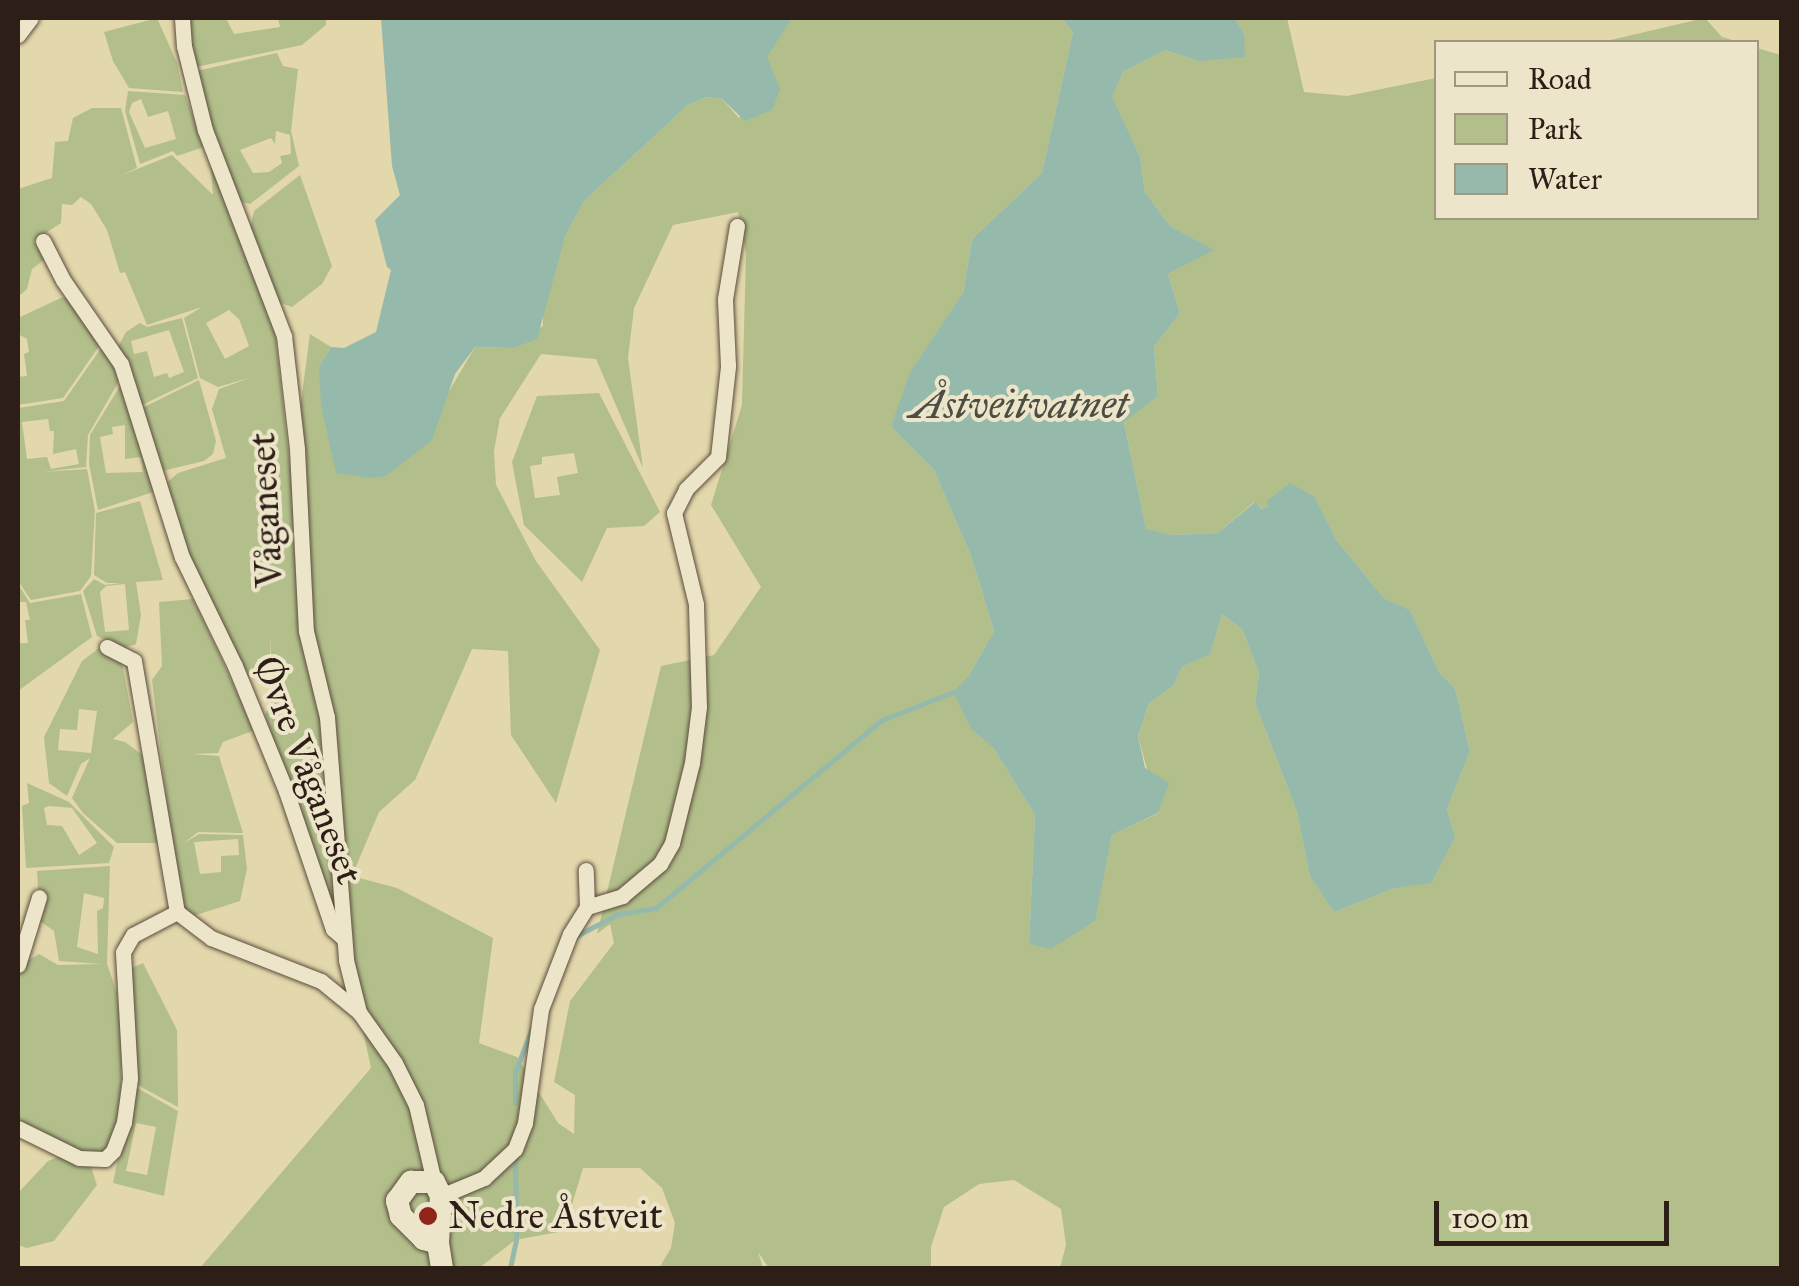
<!DOCTYPE html>
<meta charset="utf-8">
<style>
body{margin:0}
#map{position:relative;width:1799px;height:1286px;overflow:hidden;background:#e3d7ac;font-family:"IM FELL Great Primer",serif}
div>[style]{position:absolute}
.green>*{inset:0;background:#b2bf8b}
.water>*{inset:0;background:#95b9ab}
.stream>*{height:5px;margin:-2.5px;padding:0 2.5px;transform-origin:2.5px;border-radius:2.5px;background:#95b9ab}
.roads{filter:drop-shadow(0 0 2px #5a4d3c) drop-shadow(0 0 2px #5a4d3c)}
.street>*{height:15px;margin:-7.5px;padding:0 7.5px;transform-origin:7.5px;border-radius:7.5px;background:#ede5c9}
.secondary>*{height:22px;margin:-11px;padding:0 11px;transform-origin:11px;border-radius:11px;background:#ede5c9}
.dots>*{width:28px;height:28px;translate:-50% -50%;box-sizing:border-box;border:5px solid #ede5c9;border-radius:50%}
span{translate:-50% -50%;white-space:nowrap;text-align:center;line-height:1.15;-webkit-text-stroke:8px #ede5c9;paint-order:stroke}
.street-label{font-size:38px;color:#2d1f17}
.poi-label{font-size:38px;color:#2d1f17}
.left{translate:0 -50%;text-align:left}
.water-label{font-size:40px;color:#4c4d43;font-style:italic}
.frame{position:absolute;inset:0;border:20px solid #2d1f17;pointer-events:none}
.legend{position:absolute;left:1434px;top:40px;width:325px;height:180px;box-sizing:border-box;background:#ede5c9;border:2px solid #a09682;margin:0;padding:12px 18px;list-style:none;font-size:30px;color:#2d1f17}
.legend li{display:flex;align-items:center;gap:20px;height:50px}
.legend b{width:50px;border:2px solid #a09682}
.scale{position:absolute;left:1434px;top:1201px;width:235px;height:45px;box-sizing:border-box;border:5px solid #2d1f17;border-top:0;padding-left:12px;font-size:30px;line-height:35px;white-space:nowrap;color:#2d1f17;-webkit-text-stroke:8px #ede5c9;paint-order:stroke}
</style>
<div id="map">
<div class="green">
<i style="clip-path:polygon(157px 18px,177px 63px,183px 92px,129px 88px,113px 61px,104px 32px)"></i>
<i style="clip-path:polygon(186px 18px,226px 18px,234px 34px,280px 27px,278px 18px,326px 18px,326px 25px,302px 45px,196px 67px)"></i>
<i style="clip-path:polygon(evenodd,792px 18px,1062px 18px,1073px 32px,1042px 173px,972px 239px,963px 293px,891px 427px,934px 470px,971px 556px,994px 631px,968px 677px,971px 727px,994px 749px,1035px 815px,1029px 943px,1094px 922px,1112px 835px,1159px 813px,1138px 736px,1149px 703px,1174px 685px,1182px 667px,1210px 653px,1222px 614px,1242px 629px,1259px 673px,1255px 703px,1297px 812px,1310px 877px,1334px 912px,1395px 888px,1455px 837px,1447px 809px,1470px 751px,1455px 688px,1439px 672px,1410px 610px,1384px 598px,1337px 541px,1315px 497px,1290px 484px,1269px 507px,1263px 509px,1254px 502px,1218px 533px,1172px 535px,1146px 530px,1124px 421px,1158px 396px,1154px 347px,1180px 313px,1168px 274px,1213px 250px,1170px 226px,1145px 192px,1140px 157px,1111px 98px,1123px 72px,1165px 50px,1198px 61px,1244px 34px,1235px 18px,1287px 18px,1304px 92px,1347px 96px,1436px 78px,1436px 218px,1756px 218px,1757px 48px,1781px 55px,1781px 1268px,1060px 1268px,1066px 1245px,1061px 1209px,1014px 1180px,979px 1184px,944px 1207px,931px 1247px,931px 1268px,769px 1268px,758px 1252px,763px 1268px,659px 1268px,671px 1248px,675px 1223px,662px 1188px,640px 1168px,583px 1168px,564px 1231px,515px 1240px,479px 1268px,200px 1268px,371px 1068px,358px 1008px,265px 715px,272px 700px,270px 633px,270px 670px,246px 677px,200px 593px,164px 485px,178px 473px,226px 458px,212px 409px,219px 389px,252px 377px,218px 387px,200px 378px,184px 318px,202px 307px,147px 325px,125px 272px,120px 273px,107px 230px,91px 204px,81px 197px,72px 205px,62px 204px,61px 223px,34px 241px,45px 259px,32px 269px,27px 289px,18px 297px,18px 189px,52px 178px,55px 142px,68px 141px,73px 118px,92px 108px,121px 108px,137px 168px,120px 176px,172px 155px,213px 195px,210px 159px,275px 333px,291px 477px,310px 334px,331px 347px,319px 367px,445px 398px,475px 347px,513px 348px,543px 326px,543px 303px,565px 237px,584px 201px,688px 105px,707px 97px,722px 99px,739px 118px,769px 50px,792px 18px,738px 212px,746px 253px,742px 405px,711px 505px,761px 587px,714px 655px,661px 666px,597px 934px,610px 924px,614px 943px,570px 1001px,554px 1082px,575px 1095px,574px 1134px,558px 1123px,517px 1057px,479px 1043px,493px 938px,397px 888px,352px 876px,379px 812px,415px 780px,472px 649px,508px 651px,511px 735px,556px 803px,600px 650px,536px 561px,496px 485px,494px 451px,500px 418px,541px 354px,596px 359px,643px 468px,628px 358px,634px 308px,673px 225px,738px 212px,792px 18px,229px 310px,239px 319px,249px 346px,225px 359px,206px 323px,229px 310px)"></i>
<i style="clip-path:polygon(1705px 18px,1722px 37px,1739px 42px,1602px 42px)"></i>
<i style="clip-path:polygon(evenodd,277px 53px,283px 66px,298px 69px,291px 131px,299px 166px,250px 204px,241px 202px,205px 109px,196px 71px,277px 53px,276px 131px,290px 135px,291px 154px,280px 156px,282px 163px,269px 172px,253px 173px,240px 150px,271px 138px,275px 144px,276px 131px)"></i>
<i style="clip-path:polygon(evenodd,128px 91px,185px 95px,204px 147px,177px 156px,173px 151px,140px 164px,125px 111px,128px 91px,141px 99px,148px 117px,168px 111px,176px 139px,145px 148px,129px 112px,132px 103px,141px 99px)"></i>
<i style="clip-path:polygon(300px 175px,332px 266px,322px 284px,292px 307px,276px 301px,250px 228px,254px 211px)"></i>
<i style="clip-path:polygon(63px 297px,76px 302px,102px 342px,63px 398px,18px 405px,18px 377px,27px 376px,24px 354px,29px 352px,27px 339px,18px 334px,18px 318px)"></i>
<i style="clip-path:polygon(evenodd,182px 318px,198px 378px,138px 407px,118px 347px,126px 332px,140px 323px,147px 327px,182px 318px,169px 330px,184px 372px,169px 378px,167px 373px,154px 377px,147px 351px,134px 354px,131px 341px,169px 330px)"></i>
<i style="clip-path:polygon(evenodd,104px 344px,123px 374px,88px 435px,86px 467px,42px 472px,87px 469px,95px 511px,91px 576px,80px 591px,31px 600px,18px 581px,18px 408px,64px 401px,104px 344px,48px 419px,50px 431px,54px 431px,53px 454px,76px 449px,79px 464px,51px 469px,47px 457px,27px 459px,22px 422px,48px 419px)"></i>
<i style="clip-path:polygon(199px 380px,216px 441px,213px 454px,204px 461px,158px 472px,140px 409px)"></i>
<i style="clip-path:polygon(evenodd,123px 381px,156px 491px,98px 510px,89px 464px,90px 435px,123px 381px,125px 425px,125px 459px,141px 457px,143px 472px,106px 473px,100px 437px,113px 434px,112px 427px,125px 425px)"></i>
<i style="clip-path:polygon(evenodd,599px 393px,660px 512px,644px 526px,607px 528px,582px 582px,524px 525px,512px 462px,537px 396px,599px 393px,574px 453px,578px 473px,557px 477px,560px 495px,535px 498px,530px 466px,542px 464px,542px 457px,574px 453px)"></i>
<i style="clip-path:polygon(evenodd,140px 501px,163px 580px,136px 582px,141px 615px,136px 644px,124px 648px,97px 636px,83px 591px,94px 579px,105px 585px,121px 583px,107px 583px,94px 575px,96px 513px,140px 501px,125px 584px,129px 630px,105px 632px,100px 592px,106px 586px,125px 584px)"></i>
<i style="clip-path:polygon(18px 584px,30px 603px,81px 594px,92px 637px,18px 691px,18px 643px,28px 643px,25px 620px,30px 620px,26px 602px,18px 602px)"></i>
<i style="clip-path:polygon(evenodd,193px 599px,255px 730px,223px 742px,218px 753px,191px 754px,219px 756px,243px 833px,198px 832px,184px 843px,199px 834px,243px 835px,247px 869px,240px 901px,193px 916px,183px 906px,172px 845px,152px 680px,162px 666px,159px 602px,193px 599px,238px 839px,239px 855px,221px 856px,221px 872px,200px 874px,194px 842px,238px 839px)"></i>
<i style="clip-path:polygon(evenodd,99px 648px,122px 662px,133px 722px,113px 739px,125px 742px,148px 759px,158px 843px,117px 843px,83px 813px,72px 798px,90px 758px,81px 764px,67px 796px,49px 783px,44px 737px,82px 661px,99px 648px,79px 709px,97px 711px,91px 753px,58px 750px,60px 729px,77px 730px,79px 709px)"></i>
<i style="clip-path:polygon(evenodd,27px 783px,69px 802px,114px 847px,109px 863px,26px 868px,22px 806px,29px 803px,27px 783px,49px 806px,72px 808px,97px 843px,79px 855px,62px 826px,47px 825px,44px 808px,49px 806px)"></i>
<i style="clip-path:polygon(evenodd,110px 866px,107px 964px,117px 993px,122px 1044px,120px 1119px,112px 1146px,99px 1153px,80px 1152px,18px 1122px,18px 986px,22px 964px,39px 954px,58px 965px,102px 964px,59px 961px,54px 931px,40px 921px,37px 871px,110px 866px,84px 893px,104px 898px,103px 908px,97px 911px,98px 954px,77px 947px,84px 893px)"></i>
<i style="clip-path:polygon(143px 963px,177px 1030px,178px 1107px,132px 1082px,127px 970px)"></i>
<i style="clip-path:polygon(evenodd,132px 1085px,178px 1111px,164px 1196px,113px 1183px,132px 1085px,136px 1123px,156px 1127px,147px 1175px,126px 1171px,136px 1123px)"></i>
<i style="clip-path:polygon(61px 1156px,91px 1167px,97px 1185px,54px 1241px,27px 1248px,18px 1245px,18px 1193px,48px 1161px)"></i>
</div>
<div class="water">
<i style="clip-path:polygon(381px 18px,792px 18px,767px 57px,780px 89px,772px 110px,745px 121px,722px 99px,707px 97px,688px 105px,584px 201px,565px 237px,537px 339px,513px 348px,475px 347px,455px 374px,432px 440px,386px 476px,369px 478px,336px 473px,321px 405px,319px 367px,331px 347px,344px 348px,376px 332px,391px 270px,387px 267px,375px 220px,400px 195px,392px 166px)"></i>
<i style="clip-path:polygon(1062px 18px,1235px 18px,1244px 34px,1245px 57px,1198px 61px,1165px 50px,1123px 72px,1112px 97px,1140px 157px,1145px 192px,1170px 226px,1214px 250px,1168px 274px,1180px 313px,1154px 347px,1158px 396px,1124px 422px,1146px 529px,1172px 535px,1218px 533px,1255px 502px,1262px 509px,1268px 507px,1267px 501px,1290px 483px,1315px 497px,1337px 541px,1384px 598px,1410px 610px,1439px 672px,1455px 688px,1470px 751px,1447px 809px,1455px 837px,1431px 883px,1395px 888px,1334px 912px,1310px 877px,1297px 812px,1255px 703px,1259px 673px,1242px 629px,1222px 614px,1210px 654px,1182px 667px,1174px 685px,1149px 703px,1138px 736px,1145px 768px,1169px 783px,1158px 813px,1112px 835px,1095px 921px,1051px 949px,1029px 944px,1035px 815px,994px 749px,971px 728px,953px 692px,968px 677px,994px 631px,971px 556px,934px 470px,891px 427px,909px 374px,963px 293px,972px 239px,1042px 173px,1073px 32px)"></i>
</div>
<div class="stream">
<i style="left:576px;top:936px;width:47px;rotate:-27.6deg"></i>
<i style="left:618px;top:914px;width:38px;rotate:-9deg"></i>
<i style="left:656px;top:908px;width:294px;rotate:-39.8deg"></i>
<i style="left:882px;top:720px;width:76px;rotate:-21.5deg"></i>
<i style="left:515px;top:1103px;width:31px;rotate:-90deg"></i>
<i style="left:515px;top:1072px;width:47px;rotate:-68.9deg"></i>
<i style="left:510px;top:1268px;width:29px;rotate:-78deg"></i>
<i style="left:516px;top:1240px;width:87px;rotate:-90.7deg"></i>
</div>
<div class="roads">
<div class="street">
<i style="left:182px;top:18px;width:28px;rotate:86deg"></i>
<i style="left:184px;top:46px;width:87px;rotate:76deg"></i>
<i style="left:205px;top:130px;width:221px;rotate:69deg"></i>
<i style="left:284px;top:336px;width:114px;rotate:83.4deg"></i>
<i style="left:297px;top:449px;width:182px;rotate:87.2deg"></i>
<i style="left:306px;top:631px;width:89px;rotate:76.3deg"></i>
<i style="left:327px;top:717px;width:244px;rotate:85.5deg"></i>
<i style="left:346px;top:960px;width:54px;rotate:76deg"></i>
<i style="left:359px;top:1012px;width:62px;rotate:54.8deg"></i>
<i style="left:395px;top:1063px;width:47px;rotate:63.4deg"></i>
<i style="left:416px;top:1105px;width:79px;rotate:76.8deg"></i>
<i style="left:18px;top:35px;width:21px;rotate:-53deg"></i>
<i style="left:43px;top:241px;width:44px;rotate:62.9deg"></i>
<i style="left:63px;top:280px;width:102px;rotate:55.4deg"></i>
<i style="left:121px;top:364px;width:202px;rotate:72.5deg"></i>
<i style="left:182px;top:557px;width:121px;rotate:64.1deg"></i>
<i style="left:235px;top:666px;width:135px;rotate:67.8deg"></i>
<i style="left:286px;top:791px;width:146px;rotate:71.2deg"></i>
<i style="left:333px;top:929px;width:15px;rotate:42deg"></i>
<i style="left:107px;top:647px;width:30px;rotate:27deg"></i>
<i style="left:134px;top:661px;width:255px;rotate:80.3deg"></i>
<i style="left:587px;top:907px;width:37px;rotate:-17deg"></i>
<i style="left:622px;top:896px;width:50px;rotate:-40.1deg"></i>
<i style="left:660px;top:864px;width:24px;rotate:-60deg"></i>
<i style="left:672px;top:843px;width:82px;rotate:-76deg"></i>
<i style="left:692px;top:763px;width:56px;rotate:-82.9deg"></i>
<i style="left:699px;top:707px;width:103px;rotate:-91.7deg"></i>
<i style="left:696px;top:604px;width:94px;rotate:-103.6deg"></i>
<i style="left:674px;top:513px;width:27px;rotate:-63deg"></i>
<i style="left:686px;top:489px;width:45px;rotate:-45deg"></i>
<i style="left:718px;top:457px;width:92px;rotate:-83.7deg"></i>
<i style="left:728px;top:366px;width:67px;rotate:-92.6deg"></i>
<i style="left:725px;top:299px;width:74px;rotate:-80.7deg"></i>
<i style="left:18px;top:965px;width:71px;rotate:-72.8deg"></i>
<i style="left:18px;top:1128px;width:68px;rotate:26.2deg"></i>
<i style="left:79px;top:1158px;width:26px;rotate:2deg"></i>
<i style="left:105px;top:1159px;width:11px;rotate:-45deg"></i>
<i style="left:113px;top:1151px;width:31px;rotate:-69deg"></i>
<i style="left:124px;top:1122px;width:44px;rotate:-82.2deg"></i>
<i style="left:130px;top:1078px;width:126px;rotate:-93.2deg"></i>
<i style="left:123px;top:952px;width:20px;rotate:-60deg"></i>
<i style="left:133px;top:935px;width:50px;rotate:-27.6deg"></i>
<i style="left:177px;top:912px;width:43px;rotate:37.4deg"></i>
<i style="left:211px;top:938px;width:118px;rotate:21.4deg"></i>
<i style="left:321px;top:981px;width:49px;rotate:39.2deg"></i>
<i style="left:441px;top:1196px;width:47px;rotate:-22.7deg"></i>
<i style="left:484px;top:1178px;width:42px;rotate:-43.1deg"></i>
<i style="left:515px;top:1149px;width:28px;rotate:-69deg"></i>
<i style="left:525px;top:1123px;width:115px;rotate:-82deg"></i>
<i style="left:541px;top:1009px;width:80px;rotate:-68.9deg"></i>
<i style="left:570px;top:934px;width:32px;rotate:-58deg"></i>
<i style="left:587px;top:907px;width:37px;rotate:-92deg"></i>
</div>
<div class="secondary">
<i style="left:438px;top:1243px;width:15px;rotate:-164deg"></i>
<i style="left:424px;top:1239px;width:33px;rotate:-135deg"></i>
<i style="left:401px;top:1216px;width:16px;rotate:-105deg"></i>
<i style="left:397px;top:1201px;width:24px;rotate:-54deg"></i>
<i style="left:411px;top:1182px;width:23px"></i>
<i style="left:434px;top:1182px;width:16px;rotate:63deg"></i>
<i style="left:441px;top:1196px;width:47px;rotate:93.7deg"></i>
<i style="left:438px;top:1243px;width:25px;rotate:81deg"></i>
</div>
</div>
<div class="dots">
<i style="left:428px;top:1216px;background:#8f2418"></i>
</div>
<div class="street-label">
<span style="left:266px;top:510px;rotate:-93deg">Våganeset</span>
<span style="left:308px;top:770px;rotate:69deg">Øvre Våganeset</span>
</div>
<div class="poi-label">
<span class="left" style="left:448px;top:1216px">Nedre Åstveit</span>
</div>
<div class="water-label">
<span style="left:1019px;top:405px">Åstveitvatnet</span>
</div>
<div class="frame"></div>
<ul class="legend">
<li><b style="height:12px;background:#ede5c9"></b>Road</li>
<li><b style="height:28px;background:#b2bf8b"></b>Park</li>
<li><b style="height:28px;background:#95b9ab"></b>Water</li>
</ul>
<div class="scale">100 m</div>
</div>
